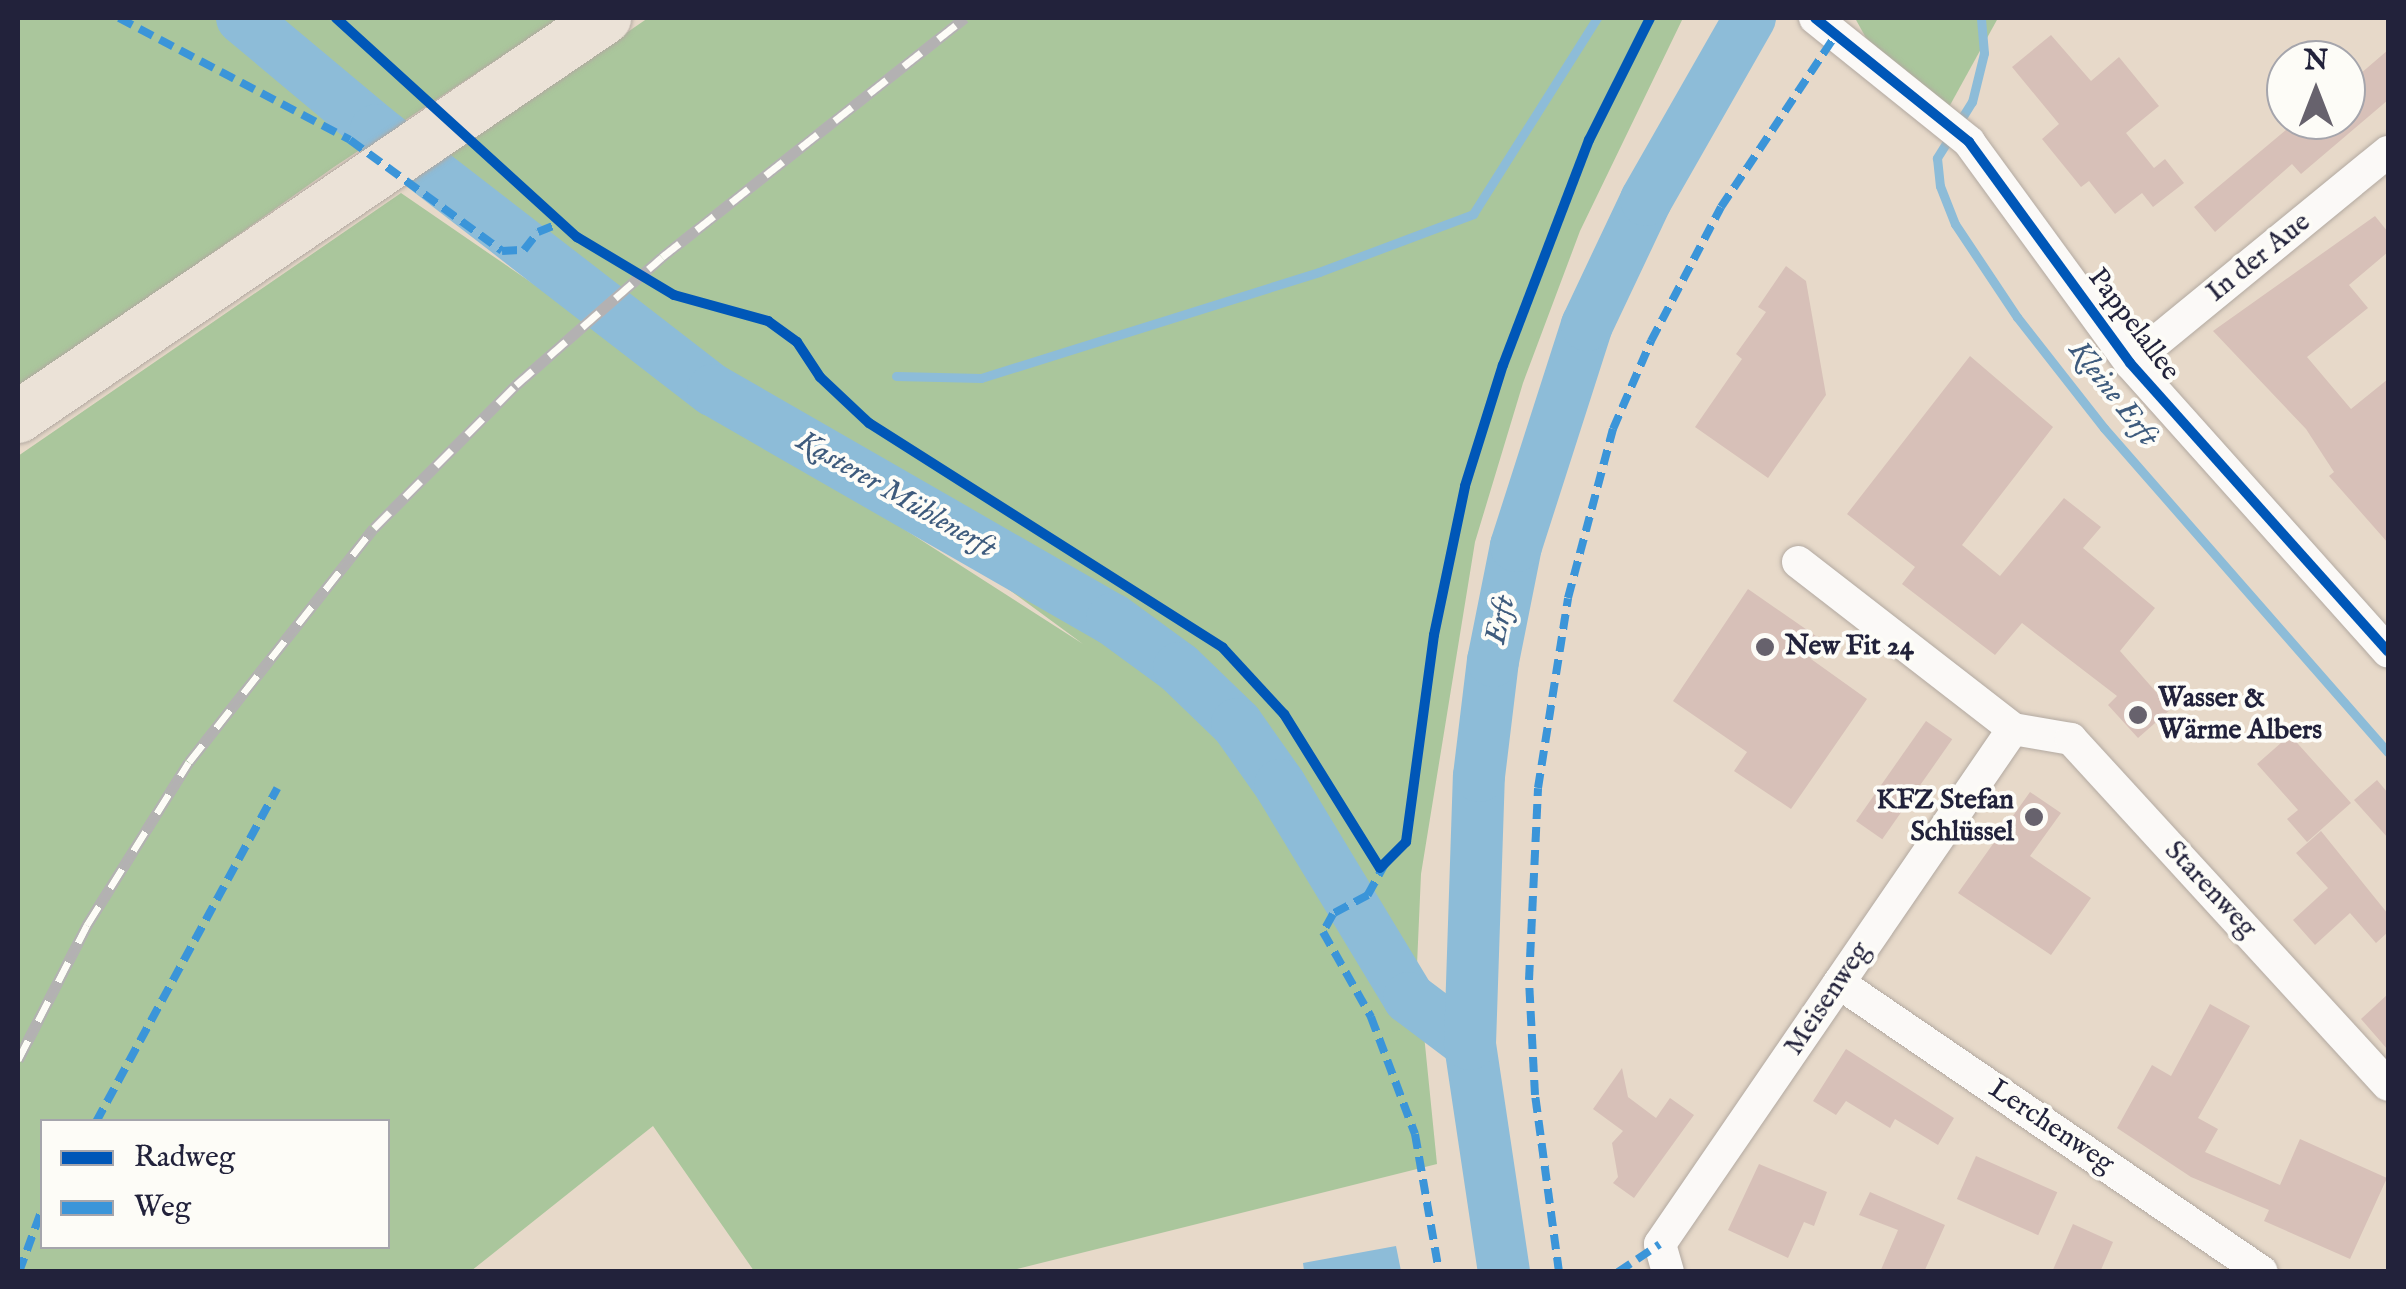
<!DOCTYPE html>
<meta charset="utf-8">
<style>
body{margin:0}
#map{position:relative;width:2406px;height:1289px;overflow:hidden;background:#e7d9c9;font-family:"IM FELL English",serif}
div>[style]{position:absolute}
.forest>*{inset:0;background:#aac69c}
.water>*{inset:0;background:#8dbcd8}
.stream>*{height:9px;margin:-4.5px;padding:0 4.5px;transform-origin:4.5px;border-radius:4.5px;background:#8dbcd8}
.river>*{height:52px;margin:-26px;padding:0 26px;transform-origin:26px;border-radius:26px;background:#8dbcd8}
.building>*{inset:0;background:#d7c0b8;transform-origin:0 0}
.roads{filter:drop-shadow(0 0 2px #b2a9a1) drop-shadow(0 0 2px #b2a9a1)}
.street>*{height:32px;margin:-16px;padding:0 16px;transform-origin:16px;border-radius:16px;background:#fbf9f7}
.primary>*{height:52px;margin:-26px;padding:0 26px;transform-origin:26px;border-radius:26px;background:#ebe2d7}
.rail>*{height:11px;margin-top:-5.5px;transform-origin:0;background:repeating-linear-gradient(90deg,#fdfcf7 0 22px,#b3b1b2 0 44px);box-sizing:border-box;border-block:2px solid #b3b1b2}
.quiet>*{height:8px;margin-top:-4px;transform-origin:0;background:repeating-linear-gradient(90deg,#3b95d9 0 15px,transparent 0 23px)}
.cycleway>*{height:10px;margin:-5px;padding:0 5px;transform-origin:5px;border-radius:5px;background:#0057b8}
.dots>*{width:28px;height:28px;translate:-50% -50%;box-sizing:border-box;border:5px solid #fdfcf7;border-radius:50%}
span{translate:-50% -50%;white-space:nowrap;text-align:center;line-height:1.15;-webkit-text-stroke:8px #fdfcf7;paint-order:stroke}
.street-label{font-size:28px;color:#22223b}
.poi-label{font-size:28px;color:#22223b;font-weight:700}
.left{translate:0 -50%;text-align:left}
.right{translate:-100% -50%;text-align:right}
.water-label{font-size:30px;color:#3e5b7d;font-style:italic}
.frame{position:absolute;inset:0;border:20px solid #22223b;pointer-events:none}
.legend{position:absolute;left:40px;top:1119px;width:350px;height:130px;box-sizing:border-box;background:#fdfcf7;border:2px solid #a5a5ac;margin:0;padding:12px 18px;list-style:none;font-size:30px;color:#22223b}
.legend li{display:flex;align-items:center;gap:20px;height:50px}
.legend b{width:50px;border:2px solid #a5a5ac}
.north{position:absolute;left:2266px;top:40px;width:100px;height:100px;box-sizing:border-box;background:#fdfcf7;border:2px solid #a5a5ac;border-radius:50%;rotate:0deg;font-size:28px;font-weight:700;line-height:40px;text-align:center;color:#22223b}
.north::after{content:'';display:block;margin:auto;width:35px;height:45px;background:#67626d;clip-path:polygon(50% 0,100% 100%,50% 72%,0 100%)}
</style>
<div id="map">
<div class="forest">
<i style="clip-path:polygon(18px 18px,560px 18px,334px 167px,18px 391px)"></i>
<i style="clip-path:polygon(evenodd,648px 18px,1683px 18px,1580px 231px,1523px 383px,1475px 542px,1421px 874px,1417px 965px,1437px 1164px,1009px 1271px,754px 1271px,653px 1126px,471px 1271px,18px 1271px,18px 456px,401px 193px,698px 397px,1083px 644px,433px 166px,648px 18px,42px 1122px,388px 1122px,388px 1246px,42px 1246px,42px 1122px)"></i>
<i style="clip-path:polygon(1855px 18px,1998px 18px,1949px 107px,1866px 38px)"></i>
</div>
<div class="water">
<i style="clip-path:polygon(1396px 1246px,1401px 1271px,1304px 1271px,1303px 1263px)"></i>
</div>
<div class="stream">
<i style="left:1958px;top:124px;width:26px;rotate:-58deg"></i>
<i style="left:1972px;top:102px;width:50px;rotate:-76.2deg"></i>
<i style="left:1984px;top:53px;width:35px;rotate:-95deg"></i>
<i style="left:1950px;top:137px;width:25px;rotate:122deg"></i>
<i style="left:1937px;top:158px;width:28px;rotate:84deg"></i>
<i style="left:1940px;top:186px;width:41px;rotate:68.5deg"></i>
<i style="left:1955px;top:224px;width:112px;rotate:56.3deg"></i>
<i style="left:2017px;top:317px;width:141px;rotate:51.9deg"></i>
<i style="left:2104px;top:428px;width:431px;rotate:48.8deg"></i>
<i style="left:896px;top:376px;width:85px;rotate:1.3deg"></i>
<i style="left:981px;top:378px;width:354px;rotate:-17.4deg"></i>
<i style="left:1319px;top:272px;width:165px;rotate:-20.6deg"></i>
<i style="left:1473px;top:214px;width:232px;rotate:-57.7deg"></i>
</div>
<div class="river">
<i style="left:242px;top:18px;width:175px;rotate:39.9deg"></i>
<i style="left:376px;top:130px;width:426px;rotate:37.7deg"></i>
<i style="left:713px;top:390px;width:460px;rotate:29.9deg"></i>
<i style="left:1112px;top:619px;width:83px;rotate:36.2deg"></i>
<i style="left:1179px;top:668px;width:81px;rotate:44deg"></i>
<i style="left:1237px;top:724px;width:75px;rotate:54.8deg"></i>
<i style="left:1280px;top:785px;width:249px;rotate:58.8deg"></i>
<i style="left:1409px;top:998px;width:76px;rotate:37deg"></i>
<i style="left:1504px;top:1272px;width:231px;rotate:-98.5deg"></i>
<i style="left:1470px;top:1044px;width:268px;rotate:-88.1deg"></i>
<i style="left:1479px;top:776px;width:116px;rotate:-83.1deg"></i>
<i style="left:1493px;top:661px;width:117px;rotate:-78.7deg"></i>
<i style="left:1516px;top:546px;width:232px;rotate:-72.2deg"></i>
<i style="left:1587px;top:325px;width:138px;rotate:-64.7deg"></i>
<i style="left:1646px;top:200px;width:210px;rotate:-60.3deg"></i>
</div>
<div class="building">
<i style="clip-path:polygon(2051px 35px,2091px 81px,2119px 57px,2159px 106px,2126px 133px,2154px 168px,2165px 159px,2184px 183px,2153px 207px,2142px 193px,2115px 214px,2089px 181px,2081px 187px,2042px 139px,2059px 124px,2012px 67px)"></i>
<i style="clip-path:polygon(2388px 50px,2388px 100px,2301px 174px,2292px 164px,2215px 232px,2194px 207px,2298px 120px,2346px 120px,2346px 86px)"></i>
<i style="clip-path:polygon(2375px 216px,2388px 232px,2388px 252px,2349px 285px,2368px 308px,2307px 357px,2351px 409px,2388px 379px,2388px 543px,2329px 476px,2334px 472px,2306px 429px,2213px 331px)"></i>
<i style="clip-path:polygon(1786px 266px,1806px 281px,1826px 395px,1768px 478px,1695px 427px,1742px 359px,1736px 354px,1766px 312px,1758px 307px)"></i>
<i style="clip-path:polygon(1970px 356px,2053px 427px,1962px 545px,2000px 576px,2064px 498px,2101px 527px,2083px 548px,2155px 608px,2120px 651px,2171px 709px,2138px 738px,2108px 705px,2117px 696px,2022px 623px,1995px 655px,1902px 584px,1915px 567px,1847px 514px)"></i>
<i style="clip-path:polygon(1748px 589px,1823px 641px,1811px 659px,1867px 699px,1791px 809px,1734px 771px,1747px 752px,1673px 701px)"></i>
<i style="left:1926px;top:721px;width:32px;height:122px;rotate:35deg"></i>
<i style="clip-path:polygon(2290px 735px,2351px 803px,2307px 842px,2287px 819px,2298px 810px,2257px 764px)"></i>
<i style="clip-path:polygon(2377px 780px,2388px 793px,2388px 838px,2354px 800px)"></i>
<i style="clip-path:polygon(2030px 792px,2061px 813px,2030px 856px,2091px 898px,2051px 955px,1958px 893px)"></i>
<i style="clip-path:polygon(2321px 831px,2388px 914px,2388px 932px,2376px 943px,2350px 913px,2315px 945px,2293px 920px,2328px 888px,2296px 853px)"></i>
<i style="clip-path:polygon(2388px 994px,2388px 1050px,2361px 1019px)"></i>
<i style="clip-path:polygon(2210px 1004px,2250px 1026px,2198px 1118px,2218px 1129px,2205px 1152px,2280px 1185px,2300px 1139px,2387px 1178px,2350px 1259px,2264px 1221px,2269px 1210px,2191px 1177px,2117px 1128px,2152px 1065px,2171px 1076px)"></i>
<i style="clip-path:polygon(1846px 1049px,1954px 1118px,1938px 1145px,1895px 1119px,1890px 1128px,1846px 1101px,1836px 1115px,1813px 1101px)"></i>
<i style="clip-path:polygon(1622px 1068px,1628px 1097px,1656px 1118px,1670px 1098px,1694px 1115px,1634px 1198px,1613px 1183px,1618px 1177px,1612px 1143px,1623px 1131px,1593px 1109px)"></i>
<i style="left:1976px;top:1156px;width:89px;height:47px;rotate:24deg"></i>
<i style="clip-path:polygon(1759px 1164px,1827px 1192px,1814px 1226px,1804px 1222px,1788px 1258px,1728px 1230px)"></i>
<i style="clip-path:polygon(1870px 1192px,1945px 1225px,1924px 1272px,1880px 1272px,1898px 1230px,1859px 1215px)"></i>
<i style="clip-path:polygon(2073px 1224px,2113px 1242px,2100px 1272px,2052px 1272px)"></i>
</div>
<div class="roads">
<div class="street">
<i style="left:1815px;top:18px;width:198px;rotate:38.8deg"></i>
<i style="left:1969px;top:142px;width:273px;rotate:53.9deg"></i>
<i style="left:2130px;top:363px;width:387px;rotate:48.2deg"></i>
<i style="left:2130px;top:363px;width:333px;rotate:-39.3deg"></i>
<i style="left:1798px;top:562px;width:272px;rotate:37.8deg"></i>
<i style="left:2013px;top:729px;width:59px;rotate:9.8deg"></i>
<i style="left:2071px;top:739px;width:469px;rotate:47.5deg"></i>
<i style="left:1839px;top:983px;width:512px;rotate:34.34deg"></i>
<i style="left:1668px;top:1272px;width:29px;rotate:-106deg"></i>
<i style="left:1660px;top:1244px;width:624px;rotate:-55.57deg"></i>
</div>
<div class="primary">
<i style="left:18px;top:417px;width:710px;rotate:-34.21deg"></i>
</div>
</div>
<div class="rail">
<i style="left:18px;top:1060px;width:152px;rotate:-62.9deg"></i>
<i style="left:87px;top:925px;width:192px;rotate:-58deg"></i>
<i style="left:189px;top:762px;width:298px;rotate:-51.7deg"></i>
<i style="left:374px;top:528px;width:202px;rotate:-45.2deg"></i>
<i style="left:516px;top:385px;width:194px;rotate:-41.2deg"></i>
<i style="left:662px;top:257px;width:386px;rotate:-38.3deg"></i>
</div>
<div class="quiet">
<i style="left:119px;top:18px;width:261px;rotate:27.8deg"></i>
<i style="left:350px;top:140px;width:188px;rotate:36.1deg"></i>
<i style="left:502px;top:251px;width:22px;rotate:-3deg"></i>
<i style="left:524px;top:250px;width:23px;rotate:-52deg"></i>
<i style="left:538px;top:232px;width:24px;rotate:-22deg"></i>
<i style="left:1386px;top:862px;width:38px;rotate:119deg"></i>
<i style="left:1368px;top:895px;width:40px;rotate:152deg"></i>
<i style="left:1333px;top:914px;width:21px;rotate:119deg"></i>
<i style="left:1323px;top:932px;width:98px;rotate:60.5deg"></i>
<i style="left:1371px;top:1017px;width:125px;rotate:69.4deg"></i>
<i style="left:1415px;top:1134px;width:140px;rotate:80.1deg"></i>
<i style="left:96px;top:1122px;width:380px;rotate:-61.5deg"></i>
<i style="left:19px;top:1272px;width:67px;rotate:-69.9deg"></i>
<i style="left:1559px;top:1272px;width:179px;rotate:-97.7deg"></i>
<i style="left:1535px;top:1095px;width:115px;rotate:-93deg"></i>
<i style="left:1529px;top:980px;width:192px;rotate:-87.3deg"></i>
<i style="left:1538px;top:788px;width:192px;rotate:-81deg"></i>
<i style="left:1568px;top:598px;width:175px;rotate:-75.1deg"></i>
<i style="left:1613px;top:429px;width:96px;rotate:-66.6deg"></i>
<i style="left:1651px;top:341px;width:151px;rotate:-62.4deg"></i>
<i style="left:1721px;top:207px;width:209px;rotate:-56.3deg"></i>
<i style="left:1618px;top:1272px;width:50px;rotate:-33.7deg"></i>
</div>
<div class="cycleway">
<i style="left:336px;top:18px;width:326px;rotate:42.3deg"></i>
<i style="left:577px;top:237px;width:113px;rotate:30.9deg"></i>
<i style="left:674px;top:295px;width:98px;rotate:15.5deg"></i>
<i style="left:768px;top:321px;width:36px;rotate:36deg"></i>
<i style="left:797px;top:342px;width:42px;rotate:56.7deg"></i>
<i style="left:820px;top:377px;width:67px;rotate:43.2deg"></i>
<i style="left:869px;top:423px;width:419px;rotate:32.4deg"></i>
<i style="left:1223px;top:648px;width:90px;rotate:47.3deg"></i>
<i style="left:1284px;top:714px;width:181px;rotate:58.1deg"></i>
<i style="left:1380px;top:868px;width:37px;rotate:-45deg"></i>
<i style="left:1406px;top:842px;width:209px;rotate:-82.3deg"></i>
<i style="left:1434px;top:635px;width:152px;rotate:-78.2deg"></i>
<i style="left:1465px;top:486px;width:127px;rotate:-72.6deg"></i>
<i style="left:1503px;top:365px;width:241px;rotate:-69.1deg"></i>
<i style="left:1589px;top:140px;width:136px;rotate:-63.4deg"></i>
<i style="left:1815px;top:18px;width:198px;rotate:38.8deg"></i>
<i style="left:1969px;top:142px;width:273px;rotate:53.9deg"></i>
<i style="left:2130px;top:363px;width:387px;rotate:48.2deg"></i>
</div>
<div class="dots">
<i style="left:1765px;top:647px;background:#67626d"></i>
<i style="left:2138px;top:715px;background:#67626d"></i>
<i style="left:2034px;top:817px;background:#67626d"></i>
</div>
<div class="street-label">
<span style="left:2259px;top:258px;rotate:-39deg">In der Aue</span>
<span style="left:2133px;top:325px;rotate:53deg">Pappelallee</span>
<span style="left:2210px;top:890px;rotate:47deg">Starenweg</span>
<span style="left:1828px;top:999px;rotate:-56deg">Meisenweg</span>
<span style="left:2051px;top:1127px;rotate:34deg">Lerchenweg</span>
</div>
<div class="poi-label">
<span class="left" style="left:1785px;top:647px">New Fit 24</span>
<span class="left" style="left:2158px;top:715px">Wasser &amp;<br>Wärme Albers</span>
<span class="right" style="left:2014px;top:817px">KFZ Stefan<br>Schlüssel</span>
</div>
<div class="water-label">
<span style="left:2113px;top:394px;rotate:52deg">Kleine Erft</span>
<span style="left:896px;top:495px;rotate:30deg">Kasterer Mühlenerft</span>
<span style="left:1501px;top:620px;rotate:-78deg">Erft</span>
</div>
<div class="frame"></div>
<ul class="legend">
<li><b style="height:12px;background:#0057b8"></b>Radweg</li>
<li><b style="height:12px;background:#3b95d9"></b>Weg</li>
</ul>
<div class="north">N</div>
</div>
